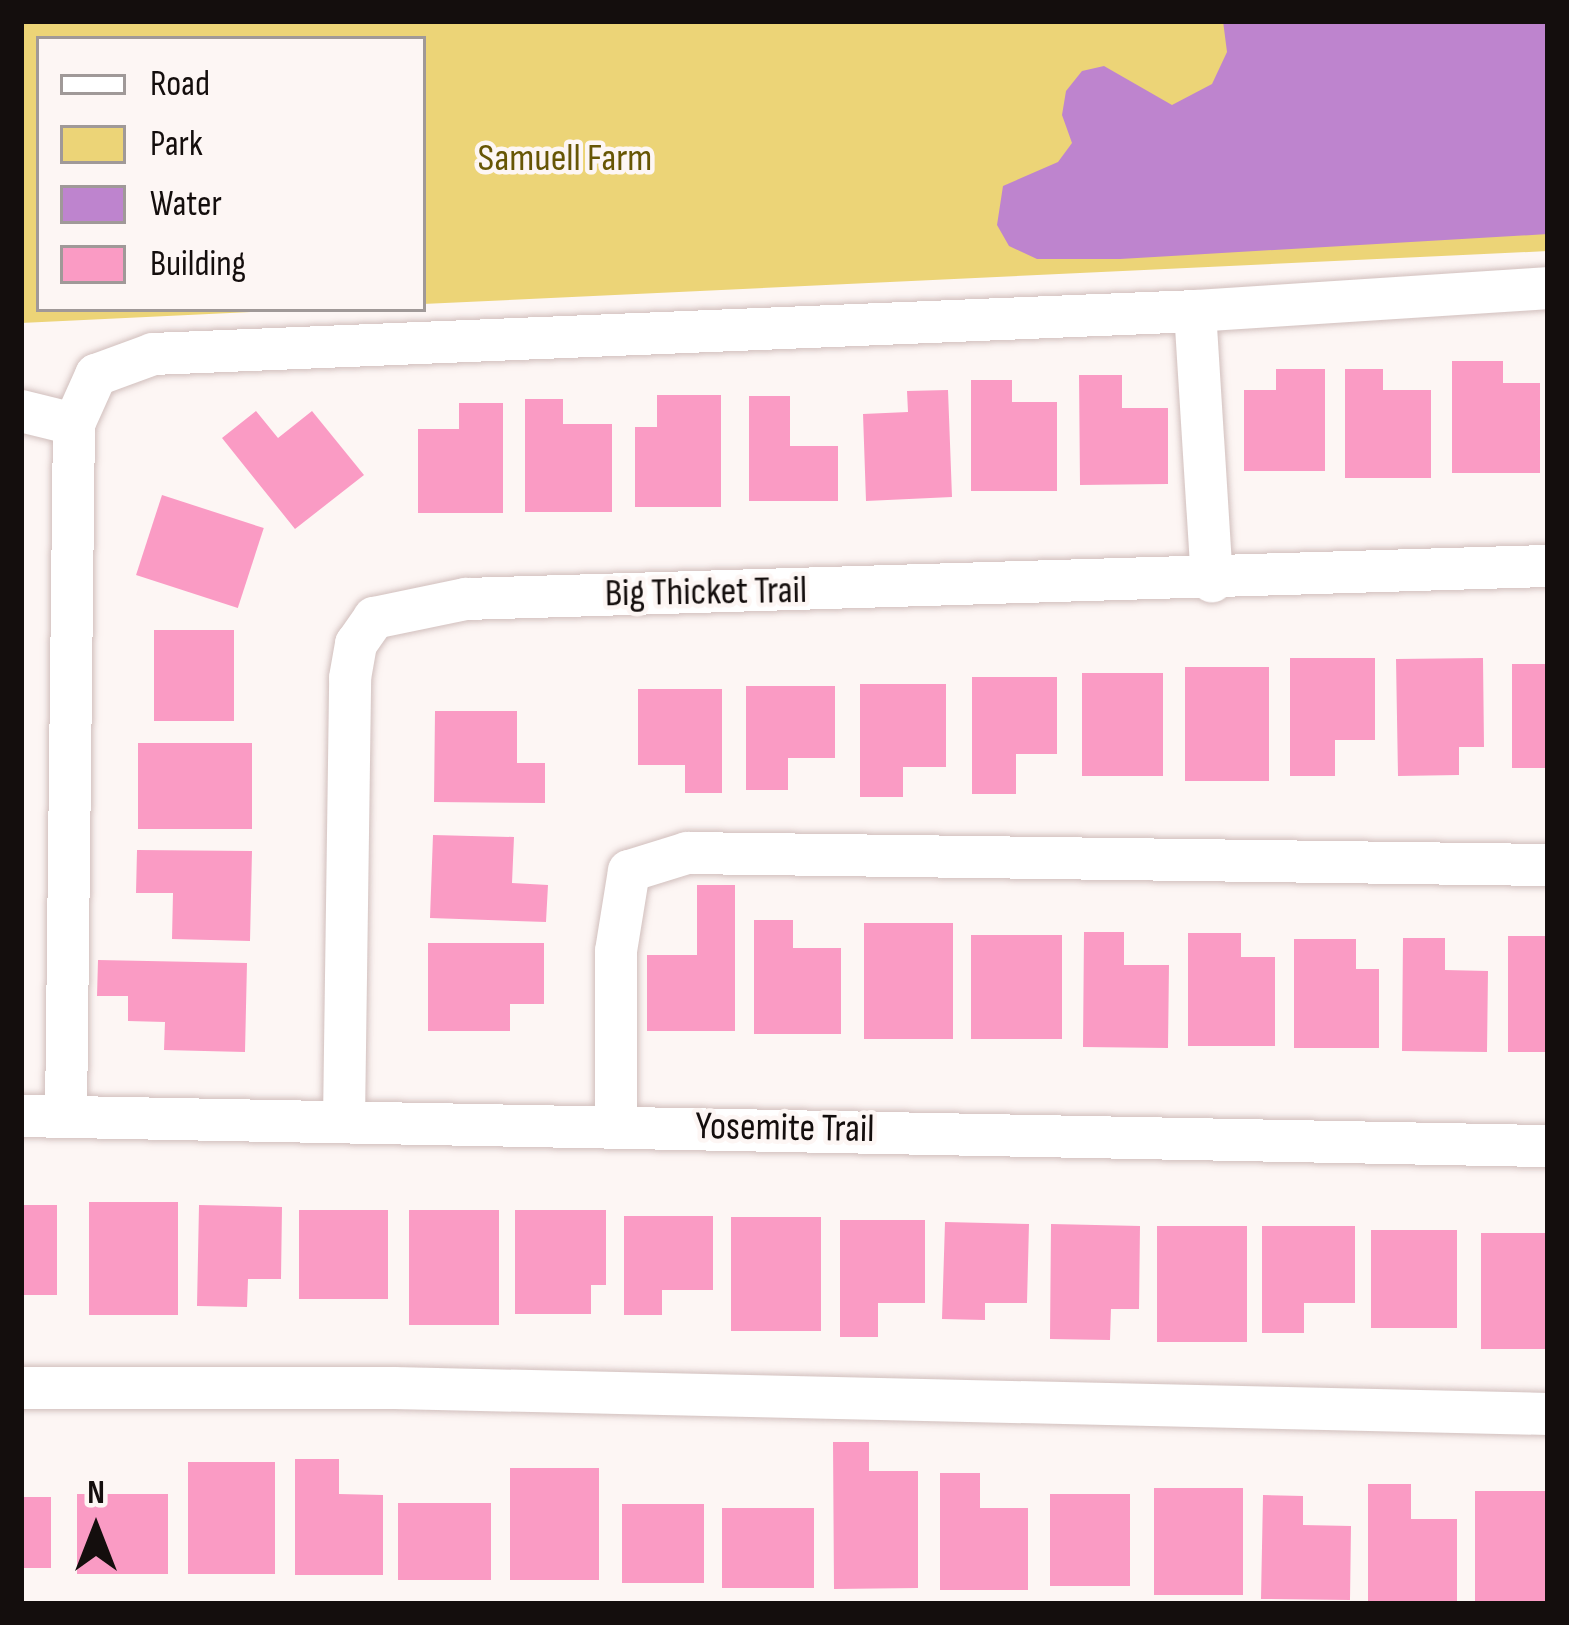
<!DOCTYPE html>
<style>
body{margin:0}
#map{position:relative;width:1569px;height:1625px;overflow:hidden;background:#fdf6f4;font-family:"Sofia Sans Condensed",sans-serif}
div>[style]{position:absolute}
.green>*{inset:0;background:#ecd477}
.water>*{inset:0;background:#be84ce}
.building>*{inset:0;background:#fa9bc4;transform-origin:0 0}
.roads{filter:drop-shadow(0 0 3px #d1bfbd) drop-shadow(0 0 3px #d1bfbd)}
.minor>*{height:42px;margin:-21px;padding:0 21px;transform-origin:21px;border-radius:21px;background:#fff}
span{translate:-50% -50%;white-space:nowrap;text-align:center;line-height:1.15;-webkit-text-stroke:9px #fdf6f4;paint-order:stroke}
.park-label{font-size:39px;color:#675605}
.street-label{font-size:39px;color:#140e0d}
.frame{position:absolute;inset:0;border:24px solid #140e0d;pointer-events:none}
.legend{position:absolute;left:36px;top:36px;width:390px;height:276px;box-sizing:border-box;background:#fdf6f4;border:3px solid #a09998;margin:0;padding:15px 21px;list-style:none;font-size:36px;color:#140e0d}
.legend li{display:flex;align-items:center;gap:24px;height:60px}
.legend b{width:60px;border:3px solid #a09998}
.north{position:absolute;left:36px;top:1469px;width:120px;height:120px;-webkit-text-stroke:9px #fdf6f4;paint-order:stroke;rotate:0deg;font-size:33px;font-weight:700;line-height:48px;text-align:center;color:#140e0d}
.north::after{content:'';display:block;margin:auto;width:42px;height:54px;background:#140e0d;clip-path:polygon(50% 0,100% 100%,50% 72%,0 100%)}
</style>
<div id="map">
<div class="green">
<i style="clip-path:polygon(21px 21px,1548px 21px,1548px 251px,423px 304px,423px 39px,39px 39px,39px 309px,315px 309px,21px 323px)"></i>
</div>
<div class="water">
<i style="clip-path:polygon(1223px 21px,1548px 21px,1548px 234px,1120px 259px,1037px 259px,1009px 246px,997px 225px,1003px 186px,1058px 162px,1072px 143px,1062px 115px,1066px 91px,1082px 71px,1104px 66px,1172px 105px,1212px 84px,1227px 52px)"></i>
</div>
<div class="building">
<i style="clip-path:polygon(1452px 361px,1503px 361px,1503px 383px,1540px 383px,1540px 473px,1452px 473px)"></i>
<i style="clip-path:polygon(1276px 369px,1325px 369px,1325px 471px,1244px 471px,1244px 390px,1276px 390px)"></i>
<i style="clip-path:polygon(1345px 369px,1383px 369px,1383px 390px,1431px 390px,1431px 478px,1345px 478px)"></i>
<i style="clip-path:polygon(1079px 375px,1122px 375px,1122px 408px,1168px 408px,1168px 484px,1080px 485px)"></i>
<i style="clip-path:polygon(971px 380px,1012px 380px,1012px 402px,1057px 402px,1057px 491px,971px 491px)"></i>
<i style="clip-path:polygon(948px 390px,952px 497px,866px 501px,863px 414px,908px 412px,907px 391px)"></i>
<i style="clip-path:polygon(657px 395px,721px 395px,721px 507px,635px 507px,635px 427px,657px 427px)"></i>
<i style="clip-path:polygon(749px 396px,790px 396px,790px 446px,838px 446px,838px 501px,749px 501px)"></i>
<i style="clip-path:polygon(525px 399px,563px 399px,563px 424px,612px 424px,612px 512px,525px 512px)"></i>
<i style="clip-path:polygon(459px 403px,503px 403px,503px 513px,418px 513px,418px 429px,459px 429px)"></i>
<i style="clip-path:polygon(256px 411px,278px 438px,312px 411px,364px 475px,295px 529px,222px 438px)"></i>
<i style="left:162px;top:495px;width:107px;height:84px;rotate:18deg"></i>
<i style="left:154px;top:630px;width:80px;height:91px"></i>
<i style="clip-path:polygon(1290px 658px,1375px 658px,1375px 740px,1335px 740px,1335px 776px,1290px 776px)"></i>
<i style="clip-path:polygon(1483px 658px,1484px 747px,1459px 747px,1459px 775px,1398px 776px,1396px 659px)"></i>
<i style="left:1512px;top:664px;width:36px;height:104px"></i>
<i style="left:1185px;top:667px;width:84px;height:114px"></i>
<i style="left:1082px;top:673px;width:81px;height:103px"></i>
<i style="clip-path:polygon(972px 677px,1057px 677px,1057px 754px,1016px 754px,1016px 794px,972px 794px)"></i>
<i style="clip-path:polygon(860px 684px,946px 684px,946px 767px,903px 767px,903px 797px,860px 797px)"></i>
<i style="clip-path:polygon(746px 686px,835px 686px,835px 758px,788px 758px,788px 790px,746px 790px)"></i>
<i style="clip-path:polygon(638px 689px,722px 689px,722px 793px,685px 793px,685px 765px,638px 765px)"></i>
<i style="clip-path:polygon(435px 711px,517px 711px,517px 763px,545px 763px,545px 803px,434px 802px)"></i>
<i style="left:138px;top:743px;width:114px;height:86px"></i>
<i style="clip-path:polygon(433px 835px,514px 837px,512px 883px,548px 885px,546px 922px,430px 918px)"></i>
<i style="clip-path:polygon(137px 850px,252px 851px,250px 941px,172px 939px,173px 893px,136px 893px)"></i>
<i style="clip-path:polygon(697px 885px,735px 885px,735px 1031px,647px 1031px,647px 955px,697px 955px)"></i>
<i style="clip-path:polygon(754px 920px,793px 920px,793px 948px,841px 948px,841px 1034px,754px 1034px)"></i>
<i style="left:864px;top:923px;width:89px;height:116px"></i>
<i style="clip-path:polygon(1084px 932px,1124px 932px,1124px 965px,1169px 965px,1168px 1048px,1083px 1047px)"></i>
<i style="clip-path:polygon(1188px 933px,1241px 933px,1241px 957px,1275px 957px,1275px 1046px,1188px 1046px)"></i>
<i style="left:971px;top:935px;width:91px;height:104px"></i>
<i style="left:1508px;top:936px;width:40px;height:116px"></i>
<i style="clip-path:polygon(1403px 938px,1445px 938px,1445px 970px,1488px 971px,1487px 1052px,1402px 1051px)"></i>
<i style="clip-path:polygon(1294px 939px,1356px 939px,1356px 969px,1379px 969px,1379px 1048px,1294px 1048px)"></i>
<i style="clip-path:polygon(428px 943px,544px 943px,544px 1004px,510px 1004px,510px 1031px,428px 1031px)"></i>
<i style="clip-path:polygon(98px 960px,247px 963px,245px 1052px,164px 1050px,165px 1022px,128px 1021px,128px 996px,97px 996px)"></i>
<i style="left:89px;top:1202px;width:89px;height:113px"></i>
<i style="left:21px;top:1205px;width:36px;height:90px"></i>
<i style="clip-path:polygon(199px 1205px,282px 1207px,281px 1279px,248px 1279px,247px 1307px,197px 1306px)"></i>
<i style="left:299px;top:1210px;width:89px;height:89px"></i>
<i style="left:409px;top:1210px;width:90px;height:115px"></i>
<i style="clip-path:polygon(515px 1210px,606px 1210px,606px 1285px,591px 1285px,591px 1314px,515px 1314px)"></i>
<i style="clip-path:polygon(624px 1216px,713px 1216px,713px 1290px,662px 1290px,662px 1315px,624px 1315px)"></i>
<i style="left:731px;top:1217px;width:90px;height:114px"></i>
<i style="clip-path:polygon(840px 1220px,925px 1220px,925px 1303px,878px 1303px,878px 1337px,840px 1337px)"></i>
<i style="clip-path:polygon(945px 1222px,1029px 1224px,1027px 1303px,985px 1303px,985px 1320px,942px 1319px)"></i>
<i style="clip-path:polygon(1051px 1224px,1140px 1226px,1139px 1309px,1111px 1309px,1110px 1340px,1050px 1339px)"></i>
<i style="left:1157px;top:1226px;width:90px;height:116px"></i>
<i style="clip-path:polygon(1262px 1226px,1355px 1226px,1355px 1303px,1304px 1303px,1304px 1333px,1262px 1333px)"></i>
<i style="left:1371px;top:1230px;width:86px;height:98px"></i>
<i style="left:1481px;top:1233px;width:67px;height:116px"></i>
<i style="clip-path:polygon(833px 1442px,869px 1442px,869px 1471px,918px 1471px,918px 1588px,834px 1589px)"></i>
<i style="clip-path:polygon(295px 1459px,339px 1459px,339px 1494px,383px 1495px,383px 1575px,295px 1575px)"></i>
<i style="left:188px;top:1462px;width:87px;height:112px"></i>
<i style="left:510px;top:1468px;width:89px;height:112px"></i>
<i style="clip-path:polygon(940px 1473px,980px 1473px,980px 1508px,1028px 1508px,1028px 1590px,940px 1590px)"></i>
<i style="clip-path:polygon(1368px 1484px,1411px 1484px,1411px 1519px,1457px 1519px,1457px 1602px,1368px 1602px)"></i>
<i style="left:1154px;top:1488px;width:89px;height:107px"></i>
<i style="left:1475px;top:1491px;width:73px;height:113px"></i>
<i style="left:77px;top:1494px;width:91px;height:80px"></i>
<i style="left:1050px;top:1494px;width:80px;height:92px"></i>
<i style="clip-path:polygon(1263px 1495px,1303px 1496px,1303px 1525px,1351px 1526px,1350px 1600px,1261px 1599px)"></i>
<i style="left:21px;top:1497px;width:30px;height:71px"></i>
<i style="left:398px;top:1503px;width:93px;height:77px"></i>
<i style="left:622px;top:1504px;width:82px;height:79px"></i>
<i style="left:722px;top:1508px;width:92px;height:80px"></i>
</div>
<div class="roads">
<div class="minor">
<i style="left:1195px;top:311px;width:271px;rotate:86.4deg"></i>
<i style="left:21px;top:411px;width:55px;rotate:13.8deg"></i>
<i style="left:21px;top:1116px;width:1527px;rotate:1.13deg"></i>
<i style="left:66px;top:1116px;width:692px;rotate:-89.34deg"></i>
<i style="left:74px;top:424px;width:54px;rotate:-65.8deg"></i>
<i style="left:96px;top:375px;width:61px;rotate:-20.2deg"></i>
<i style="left:153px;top:354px;width:1043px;rotate:-2.36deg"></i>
<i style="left:1195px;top:311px;width:354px;rotate:-3.7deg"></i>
<i style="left:344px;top:1120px;width:442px;rotate:-89.2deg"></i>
<i style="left:350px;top:678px;width:35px;rotate:-80deg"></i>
<i style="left:356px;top:644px;width:32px;rotate:-55deg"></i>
<i style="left:374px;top:618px;width:94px;rotate:-11.7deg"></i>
<i style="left:466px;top:599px;width:1083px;rotate:-1.75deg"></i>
<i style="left:616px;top:1126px;width:175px;rotate:-90deg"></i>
<i style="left:616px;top:951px;width:81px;rotate:-80.8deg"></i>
<i style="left:629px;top:871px;width:61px;rotate:-17.2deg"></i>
<i style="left:687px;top:853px;width:861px;rotate:0.8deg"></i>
<i style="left:21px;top:1388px;width:373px"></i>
<i style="left:394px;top:1388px;width:1154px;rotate:1.29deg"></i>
</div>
</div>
<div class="park-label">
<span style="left:565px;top:159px">Samuell Farm</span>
</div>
<div class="street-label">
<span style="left:706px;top:593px;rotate:-1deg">Big Thicket Trail</span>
<span style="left:785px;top:1129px;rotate:1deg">Yosemite Trail</span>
</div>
<div class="frame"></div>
<ul class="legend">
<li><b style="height:15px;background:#fff"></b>Road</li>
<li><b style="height:33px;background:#ecd477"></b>Park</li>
<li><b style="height:33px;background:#be84ce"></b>Water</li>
<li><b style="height:33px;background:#fa9bc4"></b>Building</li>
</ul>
<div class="north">N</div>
</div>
